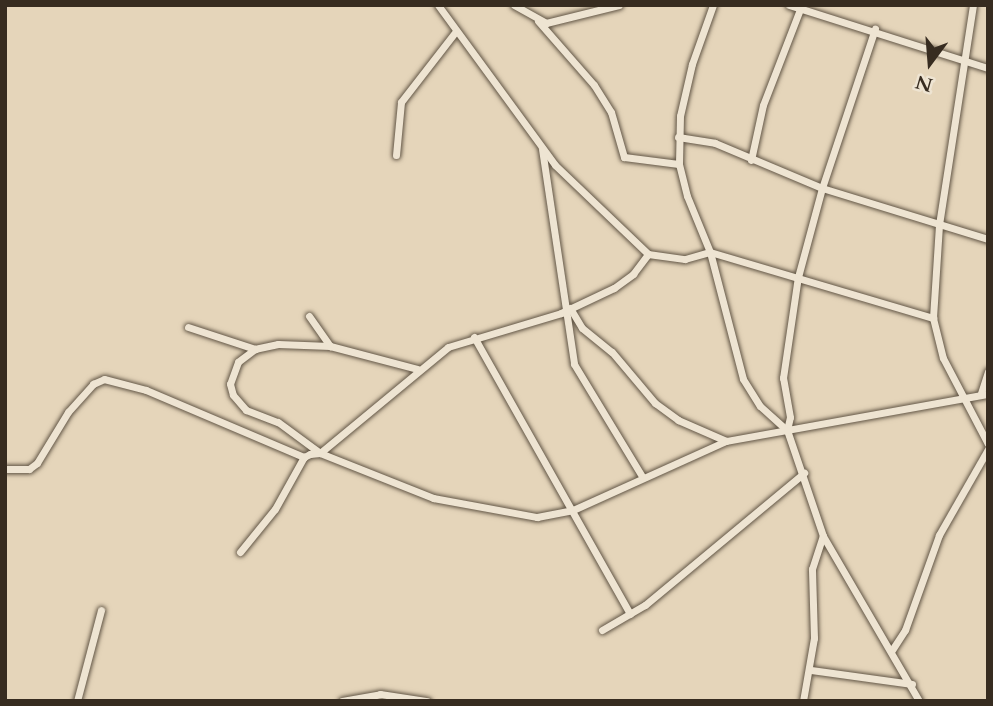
<!DOCTYPE html>
<style>
body{margin:0}
#map{position:relative;width:993px;height:706px;overflow:hidden;background:#e5d5ba;font-family:Cardo,serif}
div>[style]{position:absolute}
.roads{filter:drop-shadow(0 0 2px #625646) drop-shadow(0 0 2px #625646)}
.minor>*{height:7px;margin:-3.5px;padding:0 3.5px;transform-origin:3.5px;border-radius:3.5px;background:#eee4d2}
span{translate:-50% -50%;white-space:nowrap;text-align:center;line-height:1.15;-webkit-text-stroke:6px #eee4d2;paint-order:stroke}
.frame{position:absolute;inset:0;border:7px solid #372c20;pointer-events:none}
.north{position:absolute;left:895px;top:28px;width:70px;height:70px;-webkit-text-stroke:5px #eee4d2;paint-order:stroke;rotate:196deg;font-size:19px;font-weight:700;line-height:28px;text-align:center;color:#372c20}
.north::after{content:'';display:block;margin:auto;width:24px;height:32px;background:#372c20;clip-path:polygon(50% 0,100% 100%,50% 72%,0 100%)}
</style>
<div id="map">
<div class="roads">
<div class="minor">
<i style="left:438px;top:5px;width:198px;rotate:53.8deg"></i>
<i style="left:555px;top:165px;width:129px;rotate:43.7deg"></i>
<i style="left:648px;top:254px;width:37px;rotate:8deg"></i>
<i style="left:685px;top:259px;width:26px;rotate:-16deg"></i>
<i style="left:710px;top:252px;width:233px;rotate:16.5deg"></i>
<i style="left:514px;top:5px;width:37px;rotate:29deg"></i>
<i style="left:546px;top:23px;width:75px;rotate:-13.9deg"></i>
<i style="left:713px;top:5px;width:63px;rotate:109.6deg"></i>
<i style="left:692px;top:64px;width:53px;rotate:103deg"></i>
<i style="left:680px;top:116px;width:48px;rotate:91.2deg"></i>
<i style="left:679px;top:164px;width:33px;rotate:76deg"></i>
<i style="left:687px;top:196px;width:61px;rotate:67.7deg"></i>
<i style="left:710px;top:252px;width:131px;rotate:75.4deg"></i>
<i style="left:743px;top:379px;width:32px;rotate:58deg"></i>
<i style="left:760px;top:406px;width:36px;rotate:42deg"></i>
<i style="left:787px;top:430px;width:112px;rotate:71.2deg"></i>
<i style="left:823px;top:536px;width:191px;rotate:59.8deg"></i>
<i style="left:789px;top:5px;width:209px;rotate:17.6deg"></i>
<i style="left:973px;top:5px;width:223px;rotate:98.8deg"></i>
<i style="left:939px;top:225px;width:93px;rotate:93.7deg"></i>
<i style="left:933px;top:318px;width:41px;rotate:76deg"></i>
<i style="left:943px;top:358px;width:97px;rotate:62.4deg"></i>
<i style="left:538px;top:21px;width:85px;rotate:48.8deg"></i>
<i style="left:594px;top:85px;width:32px;rotate:58deg"></i>
<i style="left:611px;top:112px;width:47px;rotate:73.9deg"></i>
<i style="left:624px;top:157px;width:55px;rotate:7.3deg"></i>
<i style="left:678px;top:137px;width:37px;rotate:9deg"></i>
<i style="left:715px;top:143px;width:116px;rotate:22.8deg"></i>
<i style="left:822px;top:188px;width:174px;rotate:17.1deg"></i>
<i style="left:542px;top:149px;width:217px;rotate:81.5deg"></i>
<i style="left:574px;top:364px;width:133px;rotate:58.8deg"></i>
<i style="left:396px;top:155px;width:53px;rotate:-84.6deg"></i>
<i style="left:401px;top:102px;width:90px;rotate:-52.2deg"></i>
<i style="left:751px;top:160px;width:56px;rotate:-77.7deg"></i>
<i style="left:763px;top:105px;width:103px;rotate:-68.9deg"></i>
<i style="left:570px;top:308px;width:23px;rotate:59deg"></i>
<i style="left:582px;top:328px;width:38px;rotate:39deg"></i>
<i style="left:612px;top:352px;width:67px;rotate:49.9deg"></i>
<i style="left:655px;top:403px;width:29px;rotate:36deg"></i>
<i style="left:678px;top:420px;width:52px;rotate:23.6deg"></i>
<i style="left:309px;top:316px;width:37px;rotate:55deg"></i>
<i style="left:330px;top:346px;width:90px;rotate:14.8deg"></i>
<i style="left:188px;top:327px;width:71px;rotate:18.2deg"></i>
<i style="left:474px;top:337px;width:318px;rotate:60.6deg"></i>
<i style="left:330px;top:346px;width:52px;rotate:-177.8deg"></i>
<i style="left:278px;top:344px;width:24px;rotate:168deg"></i>
<i style="left:255px;top:349px;width:21px;rotate:143deg"></i>
<i style="left:238px;top:362px;width:23px;rotate:110deg"></i>
<i style="left:230px;top:384px;width:11px;rotate:75deg"></i>
<i style="left:233px;top:395px;width:20px;rotate:49deg"></i>
<i style="left:246px;top:410px;width:34px;rotate:21deg"></i>
<i style="left:278px;top:422px;width:52px;rotate:36.4deg"></i>
<i style="left:320px;top:453px;width:166px;rotate:-39.6deg"></i>
<i style="left:448px;top:347px;width:118px;rotate:-16.7deg"></i>
<i style="left:561px;top:313px;width:59px;rotate:-25.3deg"></i>
<i style="left:614px;top:288px;width:24px;rotate:-36deg"></i>
<i style="left:633px;top:274px;width:25px;rotate:-53deg"></i>
<i style="left:981px;top:393px;width:23px;rotate:-72deg"></i>
<i style="left:787px;top:430px;width:13px;rotate:-77deg"></i>
<i style="left:790px;top:417px;width:40px;rotate:-100deg"></i>
<i style="left:783px;top:378px;width:102px;rotate:-81.6deg"></i>
<i style="left:798px;top:277px;width:92px;rotate:-74.9deg"></i>
<i style="left:822px;top:188px;width:168px;rotate:-71.6deg"></i>
<i style="left:5px;top:469px;width:24px"></i>
<i style="left:29px;top:469px;width:10px;rotate:-37deg"></i>
<i style="left:37px;top:463px;width:60px;rotate:-58.7deg"></i>
<i style="left:68px;top:412px;width:38px;rotate:-48deg"></i>
<i style="left:93px;top:384px;width:12px;rotate:-24deg"></i>
<i style="left:104px;top:379px;width:43px;rotate:14.7deg"></i>
<i style="left:146px;top:390px;width:172px;rotate:23deg"></i>
<i style="left:240px;top:552px;width:55px;rotate:-50.9deg"></i>
<i style="left:275px;top:509px;width:60px;rotate:-60.9deg"></i>
<i style="left:304px;top:457px;width:7px;rotate:-27deg"></i>
<i style="left:310px;top:454px;width:10px;rotate:-6deg"></i>
<i style="left:320px;top:453px;width:122px;rotate:21.7deg"></i>
<i style="left:433px;top:498px;width:106px;rotate:10.4deg"></i>
<i style="left:537px;top:517px;width:37px;rotate:-11deg"></i>
<i style="left:573px;top:510px;width:168px;rotate:-24.3deg"></i>
<i style="left:726px;top:441px;width:266px;rotate:-10.2deg"></i>
<i style="left:602px;top:630px;width:50px;rotate:-30.2deg"></i>
<i style="left:645px;top:605px;width:207px;rotate:-39.7deg"></i>
<i style="left:892px;top:650px;width:24px;rotate:-57deg"></i>
<i style="left:905px;top:630px;width:101px;rotate:-70.3deg"></i>
<i style="left:939px;top:535px;width:99px;rotate:-60.3deg"></i>
<i style="left:811px;top:670px;width:102px;rotate:7.9deg"></i>
<i style="left:77px;top:701px;width:94px;rotate:-75.2deg"></i>
<i style="left:342px;top:701px;width:39px;rotate:-10deg"></i>
<i style="left:380px;top:694px;width:48px;rotate:8.5deg"></i>
<i style="left:803px;top:701px;width:64px;rotate:-80.1deg"></i>
<i style="left:814px;top:638px;width:69px;rotate:-91.7deg"></i>
<i style="left:812px;top:569px;width:35px;rotate:-72deg"></i>
</div>
</div>
<div class="frame"></div>
<div class="north">N</div>
</div>
